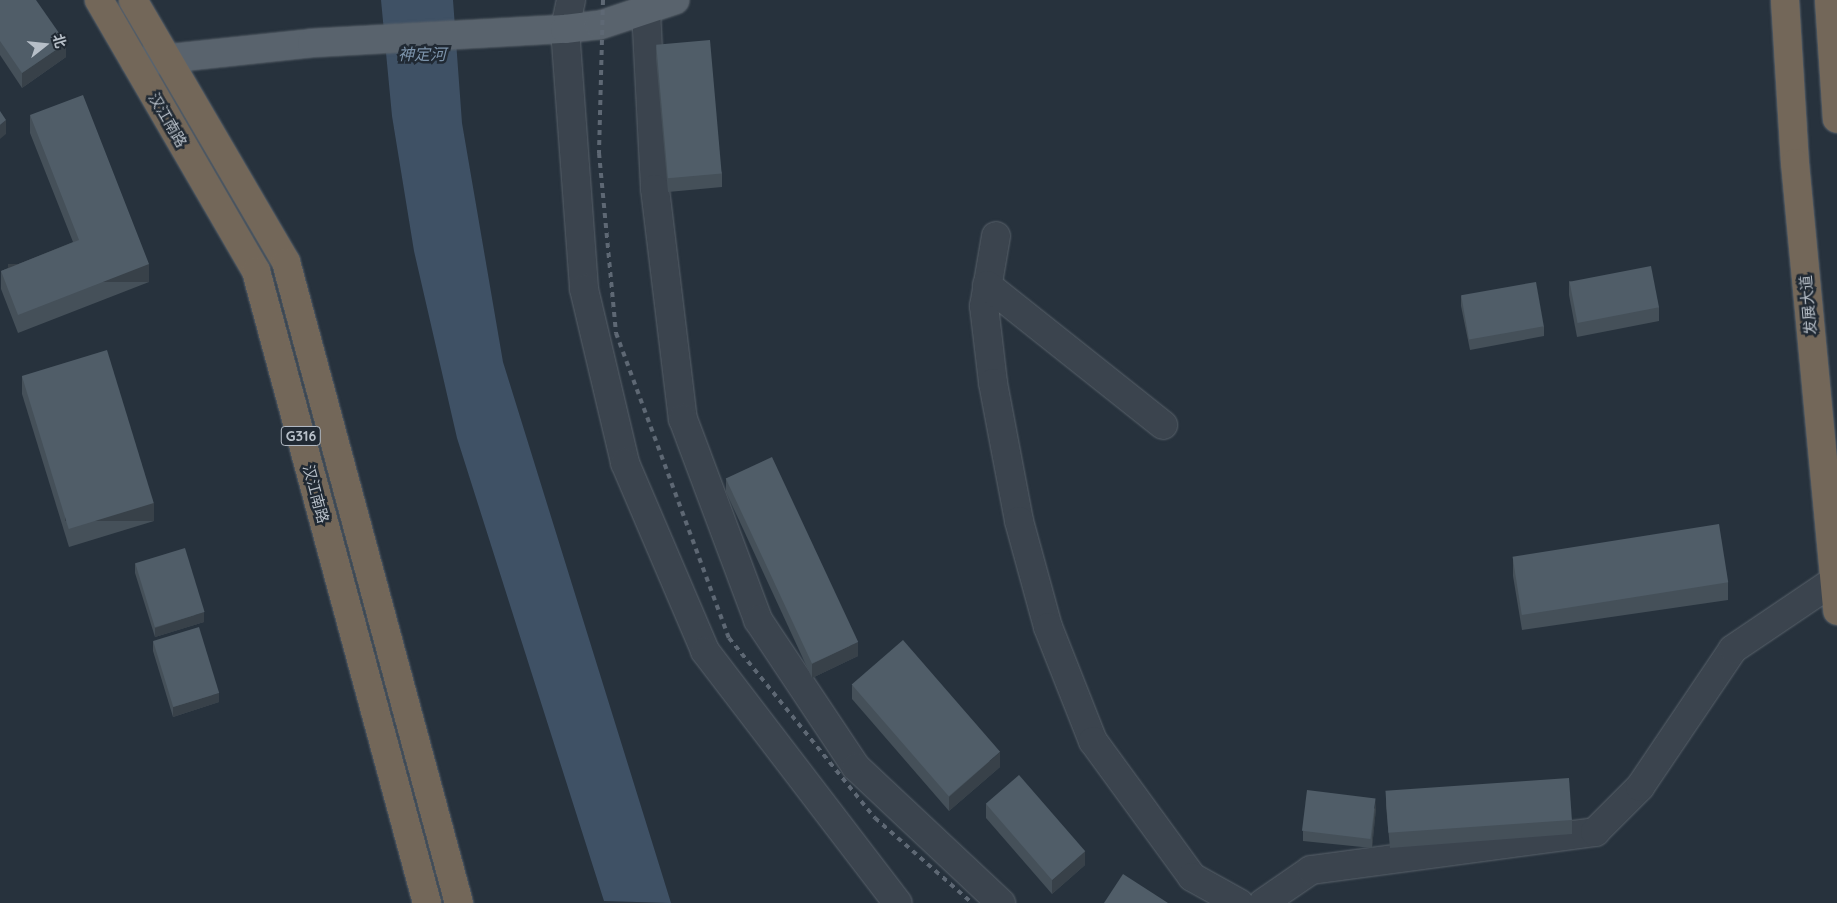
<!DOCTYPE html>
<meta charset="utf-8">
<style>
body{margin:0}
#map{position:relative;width:1837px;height:903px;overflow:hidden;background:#27323d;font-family:Quicksand,"Noto Sans SC",sans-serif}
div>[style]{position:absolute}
.water>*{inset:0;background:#3f5165}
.roads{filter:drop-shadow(0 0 1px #59626b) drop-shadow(0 0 1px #59626b)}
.minor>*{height:28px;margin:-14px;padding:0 14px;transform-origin:14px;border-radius:14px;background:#3b444e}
.major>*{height:28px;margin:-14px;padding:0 14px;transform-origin:14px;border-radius:14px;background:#59636d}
.highway>*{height:28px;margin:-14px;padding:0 14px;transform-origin:14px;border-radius:14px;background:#736759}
.rail>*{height:4px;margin-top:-2px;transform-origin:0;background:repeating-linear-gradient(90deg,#5e6874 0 5px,transparent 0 10px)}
.wall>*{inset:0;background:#455059}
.shaded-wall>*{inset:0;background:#384149;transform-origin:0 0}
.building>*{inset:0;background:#505d68;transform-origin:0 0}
span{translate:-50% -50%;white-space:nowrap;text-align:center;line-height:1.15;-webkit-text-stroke:5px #202933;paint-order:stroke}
.shield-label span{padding:1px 4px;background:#202933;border:1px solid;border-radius:4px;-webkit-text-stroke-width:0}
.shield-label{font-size:14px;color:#b7bfc8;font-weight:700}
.street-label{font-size:15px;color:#b7bfc8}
.water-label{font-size:16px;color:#7b92a9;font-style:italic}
.north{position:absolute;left:20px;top:20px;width:50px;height:50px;-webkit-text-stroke:4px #202933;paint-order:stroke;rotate:74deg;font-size:14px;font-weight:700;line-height:20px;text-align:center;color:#b7bfc8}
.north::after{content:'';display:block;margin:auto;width:18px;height:22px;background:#b7bfc8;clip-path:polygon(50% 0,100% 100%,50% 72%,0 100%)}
</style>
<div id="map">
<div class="water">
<i style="clip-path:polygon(381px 0,453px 0,462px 123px,503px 362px,671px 903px,604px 901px,457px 438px,414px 251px,392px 116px)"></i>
</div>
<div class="roads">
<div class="minor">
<i style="left:571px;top:0;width:30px;rotate:102deg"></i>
<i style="left:565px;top:29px;width:261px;rotate:85.8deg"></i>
<i style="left:584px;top:289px;width:179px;rotate:76.7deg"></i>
<i style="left:625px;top:463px;width:204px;rotate:66.9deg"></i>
<i style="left:705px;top:651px;width:317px;rotate:52.6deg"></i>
<i style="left:646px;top:10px;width:179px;rotate:87.1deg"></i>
<i style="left:655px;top:189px;width:232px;rotate:83.1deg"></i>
<i style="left:683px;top:419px;width:215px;rotate:69.5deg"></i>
<i style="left:758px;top:620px;width:177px;rotate:56.3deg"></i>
<i style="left:856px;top:767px;width:199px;rotate:43.2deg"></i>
<i style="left:996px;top:236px;width:71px;rotate:99.7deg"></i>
<i style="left:984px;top:306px;width:78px;rotate:83.3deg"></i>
<i style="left:993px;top:383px;width:140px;rotate:79.3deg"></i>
<i style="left:1019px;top:521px;width:110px;rotate:74.7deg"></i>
<i style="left:1048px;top:627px;width:123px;rotate:68.5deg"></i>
<i style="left:1093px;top:741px;width:168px;rotate:53.9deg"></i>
<i style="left:1192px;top:877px;width:54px;rotate:29deg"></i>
<i style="left:987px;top:285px;width:225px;rotate:38.5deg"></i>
<i style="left:1263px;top:903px;width:58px;rotate:-34.5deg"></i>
<i style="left:1311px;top:870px;width:287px;rotate:-7.6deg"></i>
<i style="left:1595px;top:832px;width:64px;rotate:-45deg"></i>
<i style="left:1640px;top:787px;width:166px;rotate:-56deg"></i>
<i style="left:1733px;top:649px;width:122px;rotate:-34deg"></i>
</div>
<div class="major">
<i style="left:135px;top:62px;width:178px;rotate:-6.1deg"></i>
<i style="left:312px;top:43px;width:253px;rotate:-3.2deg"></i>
<i style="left:565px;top:29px;width:35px;rotate:-7deg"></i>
<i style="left:600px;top:25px;width:79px;rotate:-18.4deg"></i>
</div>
<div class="highway">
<i style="left:99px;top:0;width:313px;rotate:59.9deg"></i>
<i style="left:256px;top:271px;width:655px;rotate:74.86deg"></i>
<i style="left:133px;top:0;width:303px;rotate:59.7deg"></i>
<i style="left:286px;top:262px;width:664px;rotate:74.9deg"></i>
<i style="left:1785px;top:0;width:163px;rotate:86.5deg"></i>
<i style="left:1795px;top:163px;width:450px;rotate:84.6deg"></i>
<i style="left:1829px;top:0;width:119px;rotate:86.2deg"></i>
</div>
</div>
<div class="rail">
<i style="left:603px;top:0;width:153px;rotate:91.5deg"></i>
<i style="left:599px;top:153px;width:181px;rotate:84.6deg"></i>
<i style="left:616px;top:333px;width:325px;rotate:69.7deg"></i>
<i style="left:729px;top:638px;width:232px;rotate:51deg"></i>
<i style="left:875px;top:818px;width:129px;rotate:41.2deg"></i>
</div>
<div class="wall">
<i style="clip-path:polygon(0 0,66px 57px,22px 88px,0 55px)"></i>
<i style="clip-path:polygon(656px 45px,722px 173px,722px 187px,668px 192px,656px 59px)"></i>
<i style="clip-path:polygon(30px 115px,149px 282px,18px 333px,1px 289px,1px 271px,73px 242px,30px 133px)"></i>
<i style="clip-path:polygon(1569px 281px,1659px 307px,1659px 321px,1577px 337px,1569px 295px)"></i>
<i style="clip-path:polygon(1461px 296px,1544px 326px,1544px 336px,1470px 350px,1461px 306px)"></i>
<i style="clip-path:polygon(22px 376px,154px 521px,69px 547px,22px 394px)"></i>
<i style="clip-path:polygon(726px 478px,858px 656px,812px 678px,726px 492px)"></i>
<i style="clip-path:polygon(1513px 558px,1728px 582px,1728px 600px,1522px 630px,1513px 576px)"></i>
<i style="clip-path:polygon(135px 563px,204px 622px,155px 637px,135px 573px)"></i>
<i style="clip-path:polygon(153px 641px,219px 702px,173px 717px,153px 651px)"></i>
<i style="clip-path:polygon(852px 685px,1000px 767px,949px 811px,852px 699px)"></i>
<i style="clip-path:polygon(1386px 792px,1572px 820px,1572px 834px,1390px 848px,1386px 806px)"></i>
<i style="clip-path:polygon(986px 804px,1085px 865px,1052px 894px,986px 818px)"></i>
<i style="clip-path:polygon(1376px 808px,1372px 848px,1303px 841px,1303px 831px)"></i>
</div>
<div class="shaded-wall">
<i style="clip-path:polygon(66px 43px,66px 57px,22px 88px,22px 73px)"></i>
<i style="clip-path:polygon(6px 120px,6px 134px,0 139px,0 125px)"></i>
<i style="left:149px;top:264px;width:18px;height:141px;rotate:90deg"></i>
<i style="left:154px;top:503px;width:18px;height:89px;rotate:90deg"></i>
<i style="clip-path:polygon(204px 612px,204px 622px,155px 637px,155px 628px)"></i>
<i style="clip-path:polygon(858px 642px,858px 656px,812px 678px,812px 664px)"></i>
<i style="clip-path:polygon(219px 693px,219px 702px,173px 717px,173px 707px)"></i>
<i style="clip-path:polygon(1000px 752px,1000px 767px,949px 811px,949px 797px)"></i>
<i style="clip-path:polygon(1376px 798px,1376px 808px,1372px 848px,1372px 838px)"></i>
<i style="clip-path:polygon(1085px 851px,1085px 865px,1052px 894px,1052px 880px)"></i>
</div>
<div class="building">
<i style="clip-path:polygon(0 0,36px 0,66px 43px,22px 73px,0 41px)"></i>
<i style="left:710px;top:40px;width:134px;height:54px;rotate:85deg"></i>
<i style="clip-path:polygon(83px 95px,149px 264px,18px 315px,1px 271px,79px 240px,30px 115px)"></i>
<i style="clip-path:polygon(0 111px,6px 120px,0 125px)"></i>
<i style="left:1651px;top:266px;width:42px;height:83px;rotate:79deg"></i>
<i style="left:1536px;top:282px;width:45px;height:76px;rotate:80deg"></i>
<i style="left:107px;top:350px;width:160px;height:89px;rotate:73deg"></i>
<i style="left:772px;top:457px;width:204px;height:51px;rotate:65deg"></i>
<i style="left:1719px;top:524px;width:59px;height:209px;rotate:81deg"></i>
<i style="left:185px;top:548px;width:67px;height:52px;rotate:73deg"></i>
<i style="left:199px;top:627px;width:69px;height:48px;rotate:73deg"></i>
<i style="left:903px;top:640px;width:148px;height:68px;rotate:49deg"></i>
<i style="left:1019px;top:775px;width:101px;height:44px;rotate:49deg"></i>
<i style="left:1569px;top:778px;width:42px;height:184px;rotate:86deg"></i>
<i style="left:1307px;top:790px;width:69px;height:41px;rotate:7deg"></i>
<i style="clip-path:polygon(1123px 874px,1168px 903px,1104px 903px)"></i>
</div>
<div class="shield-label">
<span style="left:301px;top:436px">G316</span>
</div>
<div class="street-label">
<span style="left:168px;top:120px;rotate:60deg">汉江南路</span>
<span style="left:1808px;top:305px;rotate:-95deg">发展大道</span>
<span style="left:316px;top:494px;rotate:75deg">汉江南路</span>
</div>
<div class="water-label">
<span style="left:422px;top:54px">神定河</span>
</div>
<div class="north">北</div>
</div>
